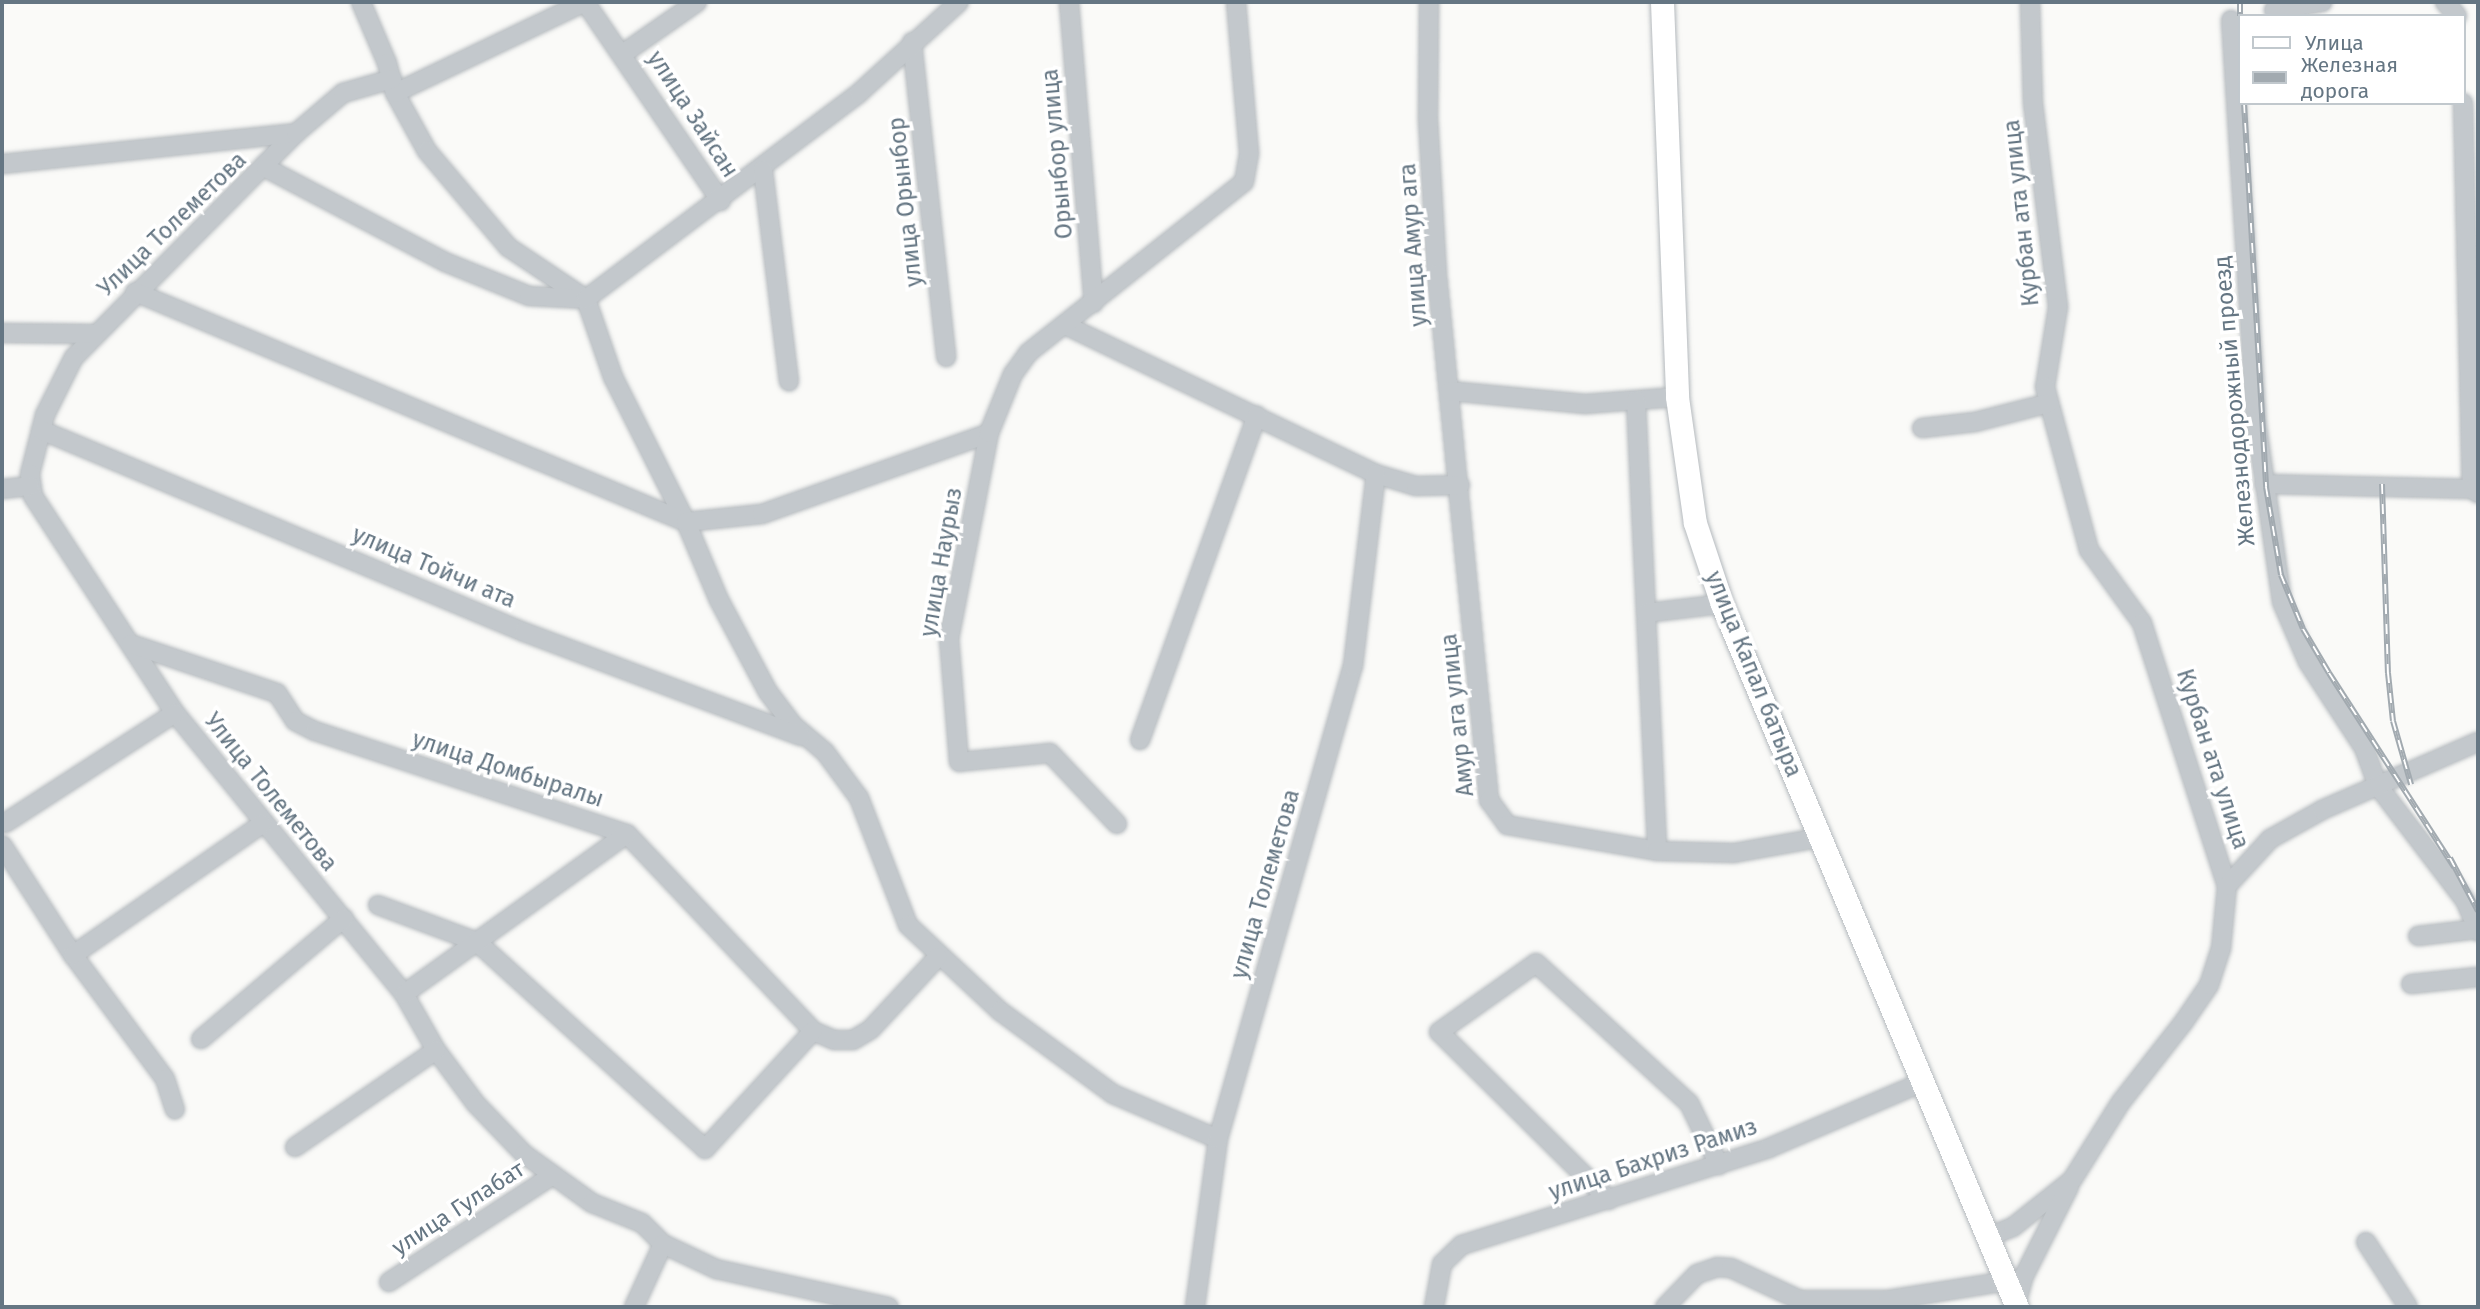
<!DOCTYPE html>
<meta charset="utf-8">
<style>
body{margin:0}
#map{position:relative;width:2480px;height:1309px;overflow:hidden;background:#fafaf8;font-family:"Fira Sans",sans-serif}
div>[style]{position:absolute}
.roads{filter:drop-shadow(0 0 2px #b5babe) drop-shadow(0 0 2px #b5babe)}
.minor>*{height:18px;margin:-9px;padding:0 9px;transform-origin:9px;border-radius:9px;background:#c3c8cc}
.major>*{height:23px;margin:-11.5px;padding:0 11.5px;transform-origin:11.5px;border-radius:11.5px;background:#fff}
.rail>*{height:6px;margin-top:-3px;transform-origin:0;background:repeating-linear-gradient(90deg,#fff 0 10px,#a2aab0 0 20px);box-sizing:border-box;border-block:2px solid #a2aab0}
span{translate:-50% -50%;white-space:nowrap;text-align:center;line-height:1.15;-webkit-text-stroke:7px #fff;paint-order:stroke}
.street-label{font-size:23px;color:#657683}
.frame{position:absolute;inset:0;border:4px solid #657683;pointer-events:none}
.legend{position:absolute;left:2238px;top:14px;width:228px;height:91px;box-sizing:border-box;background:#fff;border:2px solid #c1c8cd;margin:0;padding:9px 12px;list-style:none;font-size:21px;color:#657683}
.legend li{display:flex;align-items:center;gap:14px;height:35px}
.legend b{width:35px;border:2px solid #c1c8cd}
</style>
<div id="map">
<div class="roads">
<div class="minor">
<i style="left:361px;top:2px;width:66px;rotate:66.9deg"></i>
<i style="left:387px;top:63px;width:31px;rotate:75deg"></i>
<i style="left:395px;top:93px;width:66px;rotate:61.1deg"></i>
<i style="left:427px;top:151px;width:126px;rotate:49.8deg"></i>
<i style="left:508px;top:247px;width:94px;rotate:33.7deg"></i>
<i style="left:586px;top:299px;width:83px;rotate:70.9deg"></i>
<i style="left:613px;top:377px;width:162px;rotate:63.3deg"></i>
<i style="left:686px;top:522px;width:85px;rotate:67.1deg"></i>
<i style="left:719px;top:600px;width:104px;rotate:62deg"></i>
<i style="left:768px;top:692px;width:41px;rotate:52.9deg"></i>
<i style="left:793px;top:725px;width:42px;rotate:40.2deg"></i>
<i style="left:825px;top:752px;width:57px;rotate:53.5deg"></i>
<i style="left:859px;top:798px;width:136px;rotate:68.9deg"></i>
<i style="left:908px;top:925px;width:126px;rotate:43.1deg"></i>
<i style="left:1000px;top:1011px;width:140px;rotate:36.3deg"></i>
<i style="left:1113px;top:1094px;width:114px;rotate:23.2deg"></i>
<i style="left:1069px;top:2px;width:302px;rotate:85.3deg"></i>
<i style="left:1429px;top:2px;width:117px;rotate:90.5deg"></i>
<i style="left:1428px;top:119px;width:155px;rotate:86.7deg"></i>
<i style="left:1437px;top:274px;width:529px;rotate:84.35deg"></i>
<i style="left:1489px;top:800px;width:31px;rotate:54deg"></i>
<i style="left:1507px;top:825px;width:152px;rotate:9.8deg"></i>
<i style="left:2030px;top:2px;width:101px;rotate:88.3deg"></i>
<i style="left:2033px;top:103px;width:206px;rotate:83deg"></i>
<i style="left:2058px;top:307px;width:81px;rotate:99.2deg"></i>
<i style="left:2045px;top:387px;width:169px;rotate:74.9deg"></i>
<i style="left:2089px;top:550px;width:90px;rotate:54deg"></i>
<i style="left:2142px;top:623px;width:276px;rotate:72.1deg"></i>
<i style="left:2445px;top:2px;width:18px;rotate:49deg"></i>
<i style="left:2274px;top:10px;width:49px;rotate:-9.5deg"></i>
<i style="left:2231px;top:20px;width:402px;rotate:86.4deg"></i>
<i style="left:2256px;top:421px;width:183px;rotate:81.8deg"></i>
<i style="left:2282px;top:602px;width:65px;rotate:66.6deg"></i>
<i style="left:2308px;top:662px;width:103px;rotate:56.9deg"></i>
<i style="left:2364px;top:748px;width:40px;rotate:69.8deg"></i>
<i style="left:2378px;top:786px;width:143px;rotate:52.7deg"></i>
<i style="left:2465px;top:900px;width:34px;rotate:67deg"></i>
<i style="left:912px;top:42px;width:317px;rotate:83.8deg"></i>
<i style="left:624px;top:53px;width:89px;rotate:-34.9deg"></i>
<i style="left:395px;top:93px;width:211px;rotate:-25.6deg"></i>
<i style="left:585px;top:2px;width:241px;rotate:55.7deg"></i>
<i style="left:2463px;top:103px;width:386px;rotate:88.7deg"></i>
<i style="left:296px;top:133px;width:315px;rotate:134.7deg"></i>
<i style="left:74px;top:357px;width:65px;rotate:116.6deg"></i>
<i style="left:45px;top:415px;width:61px;rotate:104.3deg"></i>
<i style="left:30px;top:474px;width:22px;rotate:82deg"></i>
<i style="left:33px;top:496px;width:259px;rotate:56.8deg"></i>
<i style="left:175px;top:713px;width:362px;rotate:50.8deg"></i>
<i style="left:404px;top:994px;width:64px;rotate:60.3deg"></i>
<i style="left:436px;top:1050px;width:67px;rotate:53.5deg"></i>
<i style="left:476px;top:1104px;width:69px;rotate:46.2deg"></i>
<i style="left:524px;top:1154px;width:84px;rotate:35.8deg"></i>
<i style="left:592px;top:1203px;width:54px;rotate:21.8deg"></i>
<i style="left:642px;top:1223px;width:30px;rotate:45deg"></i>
<i style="left:663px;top:1244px;width:59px;rotate:25.3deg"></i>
<i style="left:716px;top:1269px;width:177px;rotate:12.4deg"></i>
<i style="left:2px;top:164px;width:296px;rotate:-6deg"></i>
<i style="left:296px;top:133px;width:62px;rotate:-40.4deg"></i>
<i style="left:343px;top:93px;width:51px;rotate:-15.9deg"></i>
<i style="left:266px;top:168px;width:202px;rotate:27.7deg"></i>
<i style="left:445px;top:262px;width:91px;rotate:22deg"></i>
<i style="left:529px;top:296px;width:57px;rotate:3deg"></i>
<i style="left:586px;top:299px;width:342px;rotate:-37deg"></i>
<i style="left:859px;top:93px;width:135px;rotate:-42.3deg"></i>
<i style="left:763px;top:170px;width:213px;rotate:83deg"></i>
<i style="left:135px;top:292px;width:597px;rotate:22.66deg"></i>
<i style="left:686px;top:522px;width:76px;rotate:-6deg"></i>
<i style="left:762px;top:514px;width:241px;rotate:-19.6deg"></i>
<i style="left:1065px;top:325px;width:345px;rotate:25.6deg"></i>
<i style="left:1376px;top:474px;width:42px;rotate:16.7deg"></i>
<i style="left:1416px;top:486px;width:44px;rotate:-1.3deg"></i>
<i style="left:2px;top:333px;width:93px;rotate:0.6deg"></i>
<i style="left:1450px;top:391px;width:136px;rotate:5.5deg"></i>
<i style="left:1585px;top:404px;width:92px;rotate:-4.4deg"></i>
<i style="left:1636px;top:401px;width:450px;rotate:87.3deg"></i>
<i style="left:1657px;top:851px;width:77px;rotate:1.5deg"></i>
<i style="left:1734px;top:853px;width:90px;rotate:-10.2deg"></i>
<i style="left:1922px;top:428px;width:53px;rotate:-6.5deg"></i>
<i style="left:1975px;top:422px;width:76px;rotate:-14.4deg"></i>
<i style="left:41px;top:430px;width:524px;rotate:22.7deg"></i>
<i style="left:524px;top:632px;width:296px;rotate:20.6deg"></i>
<i style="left:2264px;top:484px;width:208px;rotate:1.4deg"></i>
<i style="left:2472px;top:489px;width:7px;rotate:34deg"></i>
<i style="left:2px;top:489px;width:28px;rotate:-6deg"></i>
<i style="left:1646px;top:613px;width:77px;rotate:-6.8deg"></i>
<i style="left:131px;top:644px;width:154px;rotate:18.6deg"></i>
<i style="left:277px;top:693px;width:33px;rotate:57deg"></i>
<i style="left:295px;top:721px;width:22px;rotate:27deg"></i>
<i style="left:315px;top:731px;width:329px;rotate:18.3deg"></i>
<i style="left:627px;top:834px;width:271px;rotate:46.6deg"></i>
<i style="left:813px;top:1031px;width:23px;rotate:23deg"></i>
<i style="left:834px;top:1040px;width:19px"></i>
<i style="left:853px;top:1040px;width:21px;rotate:-31deg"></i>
<i style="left:871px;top:1029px;width:98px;rotate:-47.1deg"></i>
<i style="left:1140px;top:740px;width:345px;rotate:-70.2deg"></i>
<i style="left:5px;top:823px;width:202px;rotate:-32.9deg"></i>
<i style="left:1117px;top:824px;width:98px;rotate:-133.3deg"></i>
<i style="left:1050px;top:753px;width:91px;rotate:174.4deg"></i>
<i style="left:959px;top:762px;width:123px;rotate:-94.6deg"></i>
<i style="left:949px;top:639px;width:210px;rotate:-79deg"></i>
<i style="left:989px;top:433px;width:64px;rotate:-67.9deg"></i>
<i style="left:1013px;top:374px;width:26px;rotate:-54deg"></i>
<i style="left:1028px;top:353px;width:275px;rotate:-38.4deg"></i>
<i style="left:1244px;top:182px;width:29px;rotate:-80deg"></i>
<i style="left:1249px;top:153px;width:152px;rotate:-94.9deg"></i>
<i style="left:2px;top:845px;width:131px;rotate:57.2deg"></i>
<i style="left:73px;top:955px;width:154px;rotate:53.4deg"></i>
<i style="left:165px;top:1079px;width:32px;rotate:72deg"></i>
<i style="left:378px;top:905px;width:106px;rotate:20.5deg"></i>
<i style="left:477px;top:942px;width:308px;rotate:42.2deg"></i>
<i style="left:705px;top:1149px;width:160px;rotate:-47.5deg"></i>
<i style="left:2418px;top:936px;width:60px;rotate:-6.7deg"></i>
<i style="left:73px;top:955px;width:230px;rotate:-34.7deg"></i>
<i style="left:2411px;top:984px;width:67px;rotate:-6deg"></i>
<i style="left:404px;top:994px;width:274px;rotate:-35.7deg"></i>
<i style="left:201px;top:1039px;width:187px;rotate:-40.2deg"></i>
<i style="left:295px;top:1147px;width:171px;rotate:-34.5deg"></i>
<i style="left:1609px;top:1200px;width:239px;rotate:-135.3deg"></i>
<i style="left:1439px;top:1032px;width:119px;rotate:-35.4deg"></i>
<i style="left:1536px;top:963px;width:207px;rotate:42.5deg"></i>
<i style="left:1689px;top:1103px;width:69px;rotate:64.2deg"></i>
<i style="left:1988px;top:1237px;width:27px;rotate:-22deg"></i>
<i style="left:2013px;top:1227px;width:75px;rotate:-38.5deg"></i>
<i style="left:2072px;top:1180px;width:92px;rotate:-57.9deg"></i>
<i style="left:2121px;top:1102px;width:100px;rotate:-51.9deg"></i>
<i style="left:2183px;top:1023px;width:46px;rotate:-55.6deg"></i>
<i style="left:2209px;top:985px;width:38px;rotate:-72deg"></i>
<i style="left:2221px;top:949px;width:63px;rotate:-84.6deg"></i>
<i style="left:2227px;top:886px;width:64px;rotate:-47.5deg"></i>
<i style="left:2270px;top:839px;width:60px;rotate:-29.1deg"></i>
<i style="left:2322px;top:810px;width:170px;rotate:-23.6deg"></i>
<i style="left:2366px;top:1242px;width:77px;rotate:57.1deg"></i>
<i style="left:389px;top:1282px;width:196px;rotate:-33.1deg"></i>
<i style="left:2016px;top:1305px;width:30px;rotate:-75deg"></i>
<i style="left:2024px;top:1276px;width:100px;rotate:-63.2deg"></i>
<i style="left:634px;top:1307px;width:69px;rotate:-65.3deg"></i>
<i style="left:1195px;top:1307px;width:170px;rotate:-82.2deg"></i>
<i style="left:1218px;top:1139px;width:492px;rotate:-74.1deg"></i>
<i style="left:1353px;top:666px;width:193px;rotate:-83.2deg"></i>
<i style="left:1434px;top:1307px;width:44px;rotate:-79.5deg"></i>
<i style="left:1442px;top:1264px;width:28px;rotate:-44deg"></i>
<i style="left:1462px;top:1245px;width:322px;rotate:-17.5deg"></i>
<i style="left:1769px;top:1148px;width:168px;rotate:-23.2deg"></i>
<i style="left:1665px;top:1307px;width:46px;rotate:-45.9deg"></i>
<i style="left:1697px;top:1274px;width:21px;rotate:-19deg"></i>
<i style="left:1717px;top:1267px;width:14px;rotate:4deg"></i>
<i style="left:1731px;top:1268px;width:76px;rotate:24.9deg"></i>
<i style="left:1800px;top:1300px;width:88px"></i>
<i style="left:1888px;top:1300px;width:120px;rotate:-9.1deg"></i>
</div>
<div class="major">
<i style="left:1662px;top:2px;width:395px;rotate:87.8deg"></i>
<i style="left:1677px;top:397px;width:127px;rotate:81.9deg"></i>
<i style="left:1695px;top:523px;width:85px;rotate:71.6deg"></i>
<i style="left:1722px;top:604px;width:762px;rotate:67.24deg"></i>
</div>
</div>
<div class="rail">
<i style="left:2240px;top:2px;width:14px;rotate:90deg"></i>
<i style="left:2244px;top:103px;width:385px;rotate:86.7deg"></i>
<i style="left:2266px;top:487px;width:89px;rotate:80.3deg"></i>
<i style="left:2281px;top:575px;width:58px;rotate:67.8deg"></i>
<i style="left:2303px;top:629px;width:51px;rotate:59.4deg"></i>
<i style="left:2329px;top:673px;width:231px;rotate:57.2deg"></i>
<i style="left:2382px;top:484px;width:189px;rotate:88.2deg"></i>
<i style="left:2388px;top:673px;width:48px;rotate:84.1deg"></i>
<i style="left:2393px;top:721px;width:66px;rotate:74.1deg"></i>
<i style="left:2450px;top:858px;width:60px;rotate:62.2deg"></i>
</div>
<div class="street-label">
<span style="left:693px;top:114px;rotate:57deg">улица Зайсан</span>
<span style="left:1057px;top:154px;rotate:-95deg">Орынбор улица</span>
<span style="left:905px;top:202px;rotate:-96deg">улица Орынбор</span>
<span style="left:2021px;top:213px;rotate:-96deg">Курбан ата улица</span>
<span style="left:172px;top:224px;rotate:-44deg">Улица Толеметова</span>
<span style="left:1413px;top:245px;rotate:-94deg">улица Амур ага</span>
<span style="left:2234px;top:401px;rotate:-95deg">Железнодорожный проезд</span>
<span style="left:941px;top:562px;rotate:-80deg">улица Наурыз</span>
<span style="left:434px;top:567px;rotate:23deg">улица Тойчи ата</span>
<span style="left:1754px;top:674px;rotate:68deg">улица Капал батыра</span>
<span style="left:1457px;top:715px;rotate:-96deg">Амур ага улица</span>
<span style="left:2213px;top:759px;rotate:72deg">Курбан ата улица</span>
<span style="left:508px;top:769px;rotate:18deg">улица Домбыралы</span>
<span style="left:271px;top:792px;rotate:51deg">Улица Толеметова</span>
<span style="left:1265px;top:884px;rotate:-74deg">улица Толеметова</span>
<span style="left:1653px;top:1159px;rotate:-18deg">улица Бахриз Рамиз</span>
<span style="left:458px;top:1208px;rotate:-33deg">улица Гулабат</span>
</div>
<div class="frame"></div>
<ul class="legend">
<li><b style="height:9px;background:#fff"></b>Улица</li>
<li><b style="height:9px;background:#a2aab0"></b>Железная дорога</li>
</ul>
</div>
